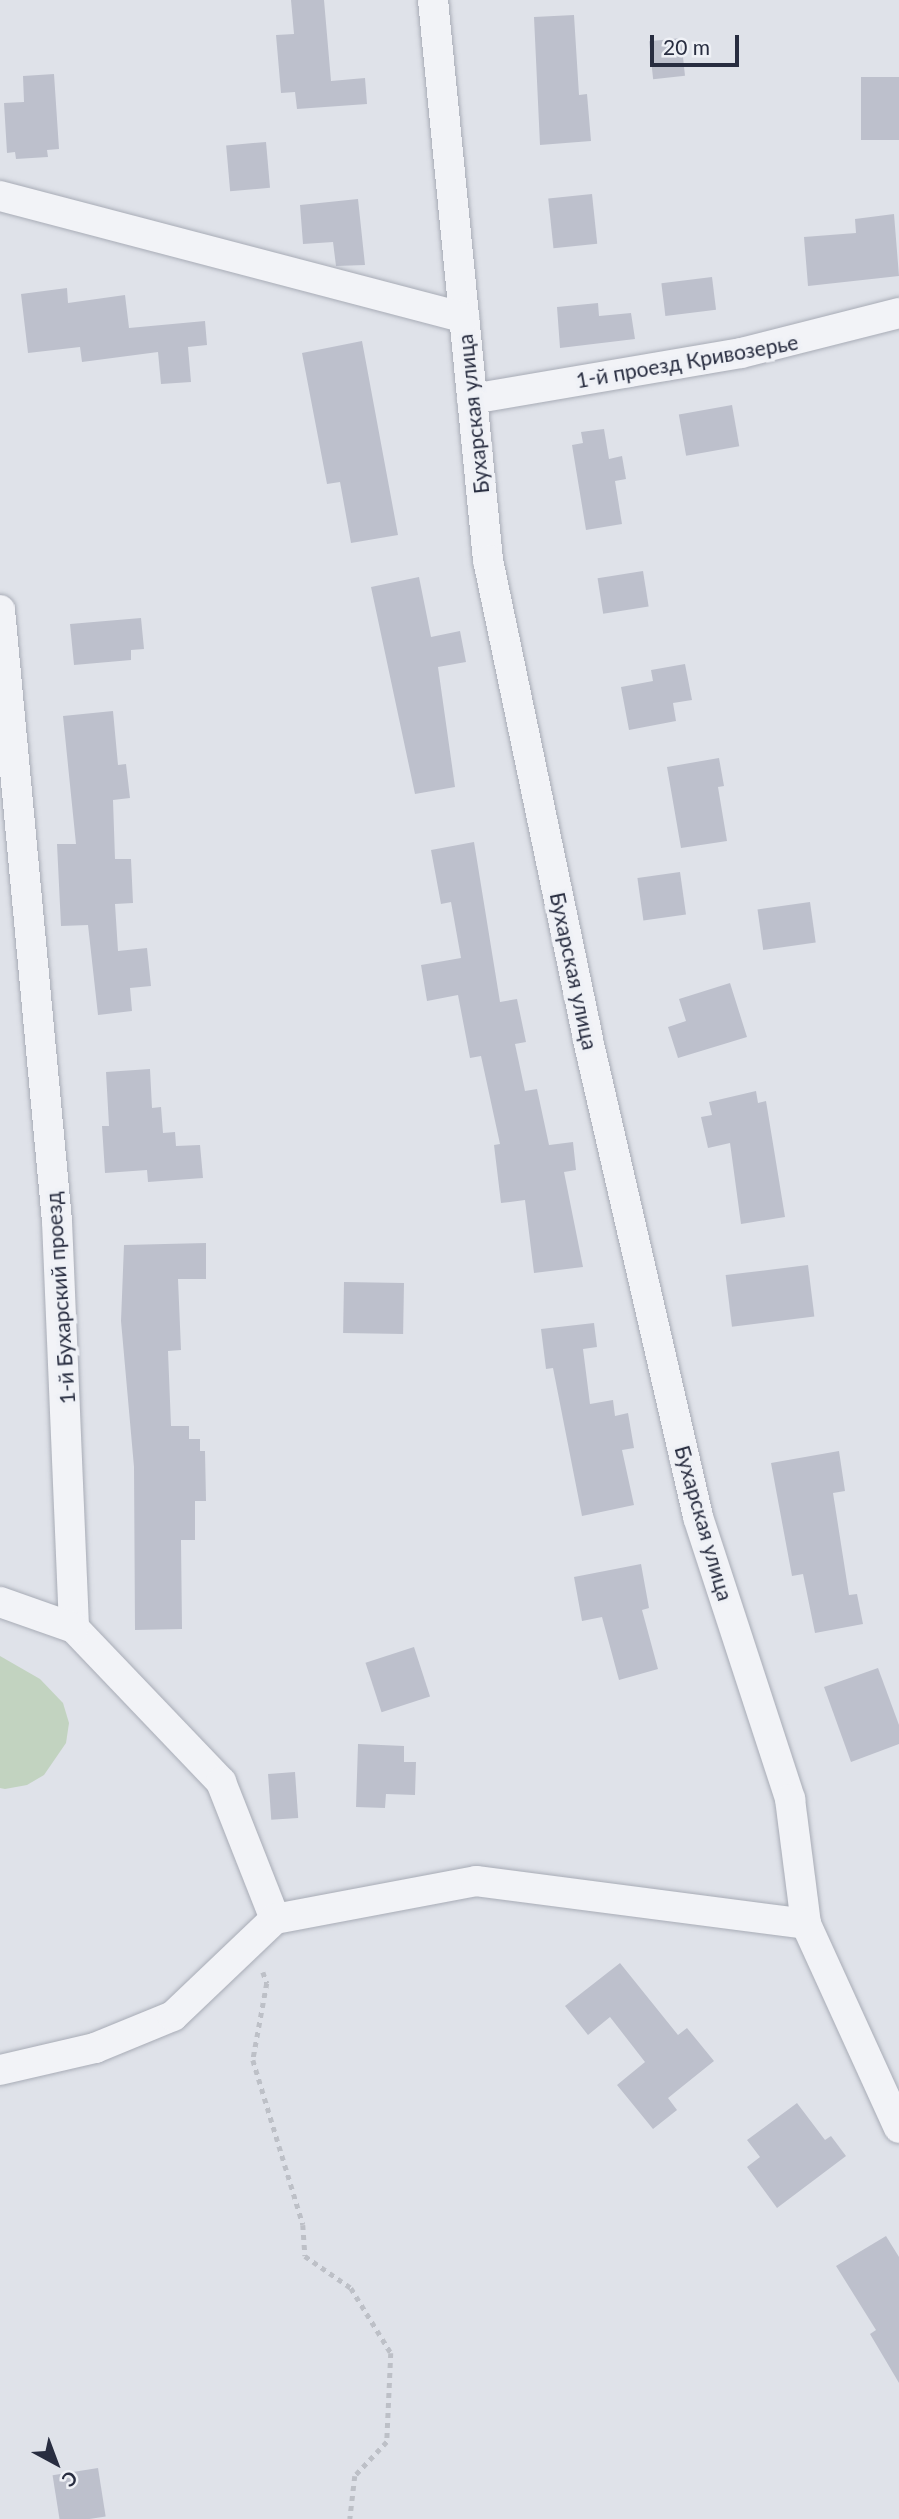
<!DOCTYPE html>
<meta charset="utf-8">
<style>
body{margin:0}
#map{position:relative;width:899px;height:2519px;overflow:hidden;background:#dfe2e9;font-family:Lato,sans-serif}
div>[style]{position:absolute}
.green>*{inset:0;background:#c2d3c0}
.building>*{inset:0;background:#bdc0cc;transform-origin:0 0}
.path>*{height:4.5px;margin-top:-2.25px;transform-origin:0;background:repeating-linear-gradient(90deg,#bdc0c7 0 5px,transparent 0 10px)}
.roads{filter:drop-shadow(0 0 2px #a8acb6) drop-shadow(0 0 2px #a8acb6)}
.street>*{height:30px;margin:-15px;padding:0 15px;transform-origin:15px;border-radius:15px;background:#f2f3f7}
span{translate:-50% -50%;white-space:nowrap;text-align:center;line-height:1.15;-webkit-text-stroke:7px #eff1f6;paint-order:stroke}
.street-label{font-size:21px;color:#282d40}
.north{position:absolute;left:21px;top:2428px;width:70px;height:70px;-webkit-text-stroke:5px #eff1f6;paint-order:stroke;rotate:139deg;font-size:19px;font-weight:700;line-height:28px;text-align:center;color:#282d40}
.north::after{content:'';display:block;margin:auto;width:24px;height:32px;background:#282d40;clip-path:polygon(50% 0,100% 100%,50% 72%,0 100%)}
.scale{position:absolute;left:650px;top:35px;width:89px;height:32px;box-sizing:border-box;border:4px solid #282d40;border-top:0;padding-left:9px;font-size:21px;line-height:24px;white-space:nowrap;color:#282d40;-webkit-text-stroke:5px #eff1f6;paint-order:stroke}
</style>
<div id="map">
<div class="green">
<i style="clip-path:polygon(0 1656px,40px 1679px,63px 1703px,69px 1723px,66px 1743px,44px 1775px,27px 1785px,5px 1789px,0 1788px)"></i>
</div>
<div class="building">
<i style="clip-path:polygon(291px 0,324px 0,331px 81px,365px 78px,367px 104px,297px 109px,295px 92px,281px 93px,276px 35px,294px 34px)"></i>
<i style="clip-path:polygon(574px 15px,579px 95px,587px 94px,591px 141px,540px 145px,534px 17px)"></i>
<i style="left:681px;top:38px;width:38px;height:32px;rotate:84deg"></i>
<i style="clip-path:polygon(54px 74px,59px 149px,47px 150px,48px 157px,16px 159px,15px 152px,7px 153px,4px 103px,24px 102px,23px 76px)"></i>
<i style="left:899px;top:77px;width:63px;height:38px;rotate:90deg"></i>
<i style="left:266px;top:142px;width:46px;height:40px;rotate:85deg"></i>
<i style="left:592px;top:194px;width:50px;height:44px;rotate:84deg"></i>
<i style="clip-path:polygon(358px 199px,365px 265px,336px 266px,333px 242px,303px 244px,300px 205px)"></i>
<i style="clip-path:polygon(894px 214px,899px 276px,808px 286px,804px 237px,856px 233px,855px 219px)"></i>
<i style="left:712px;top:277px;width:33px;height:51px;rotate:83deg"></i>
<i style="clip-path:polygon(67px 288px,68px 303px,125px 295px,129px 328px,205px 321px,207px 345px,188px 347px,191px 382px,161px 384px,158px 352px,82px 362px,80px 347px,28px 353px,21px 294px)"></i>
<i style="clip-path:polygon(598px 303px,599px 316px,631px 313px,635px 339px,560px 348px,557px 307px)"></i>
<i style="clip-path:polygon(362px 341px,398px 535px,351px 543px,340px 482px,327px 484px,302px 353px)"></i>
<i style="left:732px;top:405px;width:42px;height:54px;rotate:80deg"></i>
<i style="clip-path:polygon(604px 429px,609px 459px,622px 456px,626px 479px,615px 481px,622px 524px,586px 530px,572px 445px,583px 443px,581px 432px)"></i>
<i style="left:643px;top:571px;width:36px;height:46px;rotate:81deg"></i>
<i style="clip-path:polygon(419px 577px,431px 637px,460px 631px,466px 662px,438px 667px,455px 787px,415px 794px,371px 587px)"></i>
<i style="clip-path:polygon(141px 618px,144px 649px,131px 650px,131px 660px,74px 665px,70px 624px)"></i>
<i style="clip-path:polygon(685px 664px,692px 700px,673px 703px,676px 721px,629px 730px,621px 687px,653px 681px,651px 670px)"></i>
<i style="clip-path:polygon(113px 711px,118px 765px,126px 764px,130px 798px,113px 800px,115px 859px,131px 859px,133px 903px,115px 904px,118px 951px,147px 948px,151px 986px,130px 988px,132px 1011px,98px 1015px,88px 925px,61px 926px,57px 844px,76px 844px,63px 716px)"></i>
<i style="clip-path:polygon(719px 758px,724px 786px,718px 787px,727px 841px,681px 848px,667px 767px)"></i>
<i style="clip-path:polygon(474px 842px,500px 1002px,517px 999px,526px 1042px,515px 1044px,525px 1091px,537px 1089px,549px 1145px,573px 1142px,576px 1170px,564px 1172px,583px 1267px,534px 1273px,525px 1200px,501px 1203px,494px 1145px,500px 1144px,481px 1056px,470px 1058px,458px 995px,427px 1001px,421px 965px,461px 958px,451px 902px,441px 904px,431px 850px)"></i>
<i style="left:680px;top:872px;width:43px;height:43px;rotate:82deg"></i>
<i style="left:810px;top:902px;width:41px;height:53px;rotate:82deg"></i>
<i style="clip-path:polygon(730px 983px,747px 1037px,678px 1058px,668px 1027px,686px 1021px,679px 999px)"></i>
<i style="clip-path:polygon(150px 1069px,152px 1108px,161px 1107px,163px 1133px,175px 1132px,176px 1146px,200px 1145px,203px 1178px,148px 1182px,147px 1170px,105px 1173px,102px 1126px,109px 1126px,106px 1072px)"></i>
<i style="clip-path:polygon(756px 1091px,758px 1103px,766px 1101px,785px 1217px,741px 1224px,730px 1143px,708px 1148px,701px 1117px,712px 1115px,709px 1102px)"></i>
<i style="clip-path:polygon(206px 1243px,206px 1279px,178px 1279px,181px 1350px,168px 1351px,171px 1426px,189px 1426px,189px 1439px,200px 1439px,200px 1451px,205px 1451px,206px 1501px,195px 1501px,195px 1540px,181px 1540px,182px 1629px,135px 1630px,134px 1467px,121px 1321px,124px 1245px)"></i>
<i style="left:808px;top:1265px;width:52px;height:83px;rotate:83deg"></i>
<i style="left:344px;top:1282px;width:60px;height:51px;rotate:1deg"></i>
<i style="clip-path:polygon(594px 1323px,597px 1347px,583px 1349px,590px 1404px,613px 1400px,615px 1416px,628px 1413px,634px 1448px,622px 1450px,634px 1505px,582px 1516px,553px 1368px,546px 1369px,541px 1329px)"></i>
<i style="clip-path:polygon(839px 1451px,845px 1491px,833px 1493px,849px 1595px,857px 1594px,863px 1624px,815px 1633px,803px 1574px,792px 1576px,771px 1463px)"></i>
<i style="clip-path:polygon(641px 1564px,649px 1608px,642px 1610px,658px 1669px,619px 1680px,602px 1617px,582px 1621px,574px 1577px)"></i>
<i style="left:414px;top:1647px;width:52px;height:51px;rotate:72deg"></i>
<i style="clip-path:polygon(878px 1668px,899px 1725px,899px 1744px,851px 1762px,824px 1687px)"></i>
<i style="clip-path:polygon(358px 1744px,404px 1746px,404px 1762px,416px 1762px,415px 1795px,386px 1794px,385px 1808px,356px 1807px)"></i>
<i style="left:295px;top:1772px;width:46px;height:27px;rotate:86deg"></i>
<i style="clip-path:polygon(620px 1963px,678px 2035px,687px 2028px,714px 2061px,668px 2098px,677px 2110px,653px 2129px,617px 2085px,645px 2062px,610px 2017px,588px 2035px,565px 2006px)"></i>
<i style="clip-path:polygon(797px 2103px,825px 2140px,831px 2136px,846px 2156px,777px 2208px,747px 2167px,760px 2157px,747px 2140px)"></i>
<i style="clip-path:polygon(886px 2236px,899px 2257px,899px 2383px,870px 2334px,876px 2330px,836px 2266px)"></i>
<i style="left:98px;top:2468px;width:49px;height:46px;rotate:81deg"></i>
</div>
<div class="path">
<i style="left:263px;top:1972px;width:12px;rotate:70deg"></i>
<i style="left:267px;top:1983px;width:78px;rotate:100.3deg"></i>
<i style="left:253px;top:2060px;width:172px;rotate:73.1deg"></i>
<i style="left:303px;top:2225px;width:31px;rotate:86deg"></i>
<i style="left:305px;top:2256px;width:56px;rotate:34.8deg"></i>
<i style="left:351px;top:2288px;width:76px;rotate:58.4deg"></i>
<i style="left:391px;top:2353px;width:89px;rotate:92.6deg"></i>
<i style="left:387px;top:2442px;width:47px;rotate:133.3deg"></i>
<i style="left:355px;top:2476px;width:43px;rotate:96.6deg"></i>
</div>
<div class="roads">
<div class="street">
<i style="left:433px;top:0;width:563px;rotate:84.39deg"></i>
<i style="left:488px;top:560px;width:490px;rotate:78.2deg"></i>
<i style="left:588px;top:1040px;width:490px;rotate:77deg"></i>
<i style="left:698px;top:1517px;width:297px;rotate:71.9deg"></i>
<i style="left:790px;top:1799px;width:126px;rotate:82.7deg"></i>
<i style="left:806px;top:1924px;width:224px;rotate:65.5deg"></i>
<i style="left:0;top:196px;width:480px;rotate:14.7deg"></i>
<i style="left:472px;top:399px;width:273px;rotate:-9.7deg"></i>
<i style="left:741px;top:353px;width:163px;rotate:-14.2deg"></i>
<i style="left:0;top:610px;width:614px;rotate:84.67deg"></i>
<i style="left:57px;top:1221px;width:407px;rotate:87.6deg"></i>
<i style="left:74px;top:1628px;width:213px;rotate:46.3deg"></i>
<i style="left:221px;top:1782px;width:147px;rotate:68.5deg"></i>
<i style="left:0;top:1602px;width:78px;rotate:19.4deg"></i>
<i style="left:0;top:2070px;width:98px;rotate:-13deg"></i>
<i style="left:95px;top:2048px;width:84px;rotate:-22.3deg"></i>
<i style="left:173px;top:2016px;width:141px;rotate:-43.6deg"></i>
<i style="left:275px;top:1919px;width:205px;rotate:-10.7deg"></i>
<i style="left:476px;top:1881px;width:333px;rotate:7.4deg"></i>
</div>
</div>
<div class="street-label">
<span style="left:687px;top:361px;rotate:-10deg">1-й проезд Кривозерье</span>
<span style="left:473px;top:414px;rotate:-96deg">Бухарская улица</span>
<span style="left:574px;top:971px;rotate:78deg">Бухарская улица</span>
<span style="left:60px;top:1298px;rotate:-94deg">1-й Бухарский проезд</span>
<span style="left:704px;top:1523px;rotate:74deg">Бухарская улица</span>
</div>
<div class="north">С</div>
<div class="scale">20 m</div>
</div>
